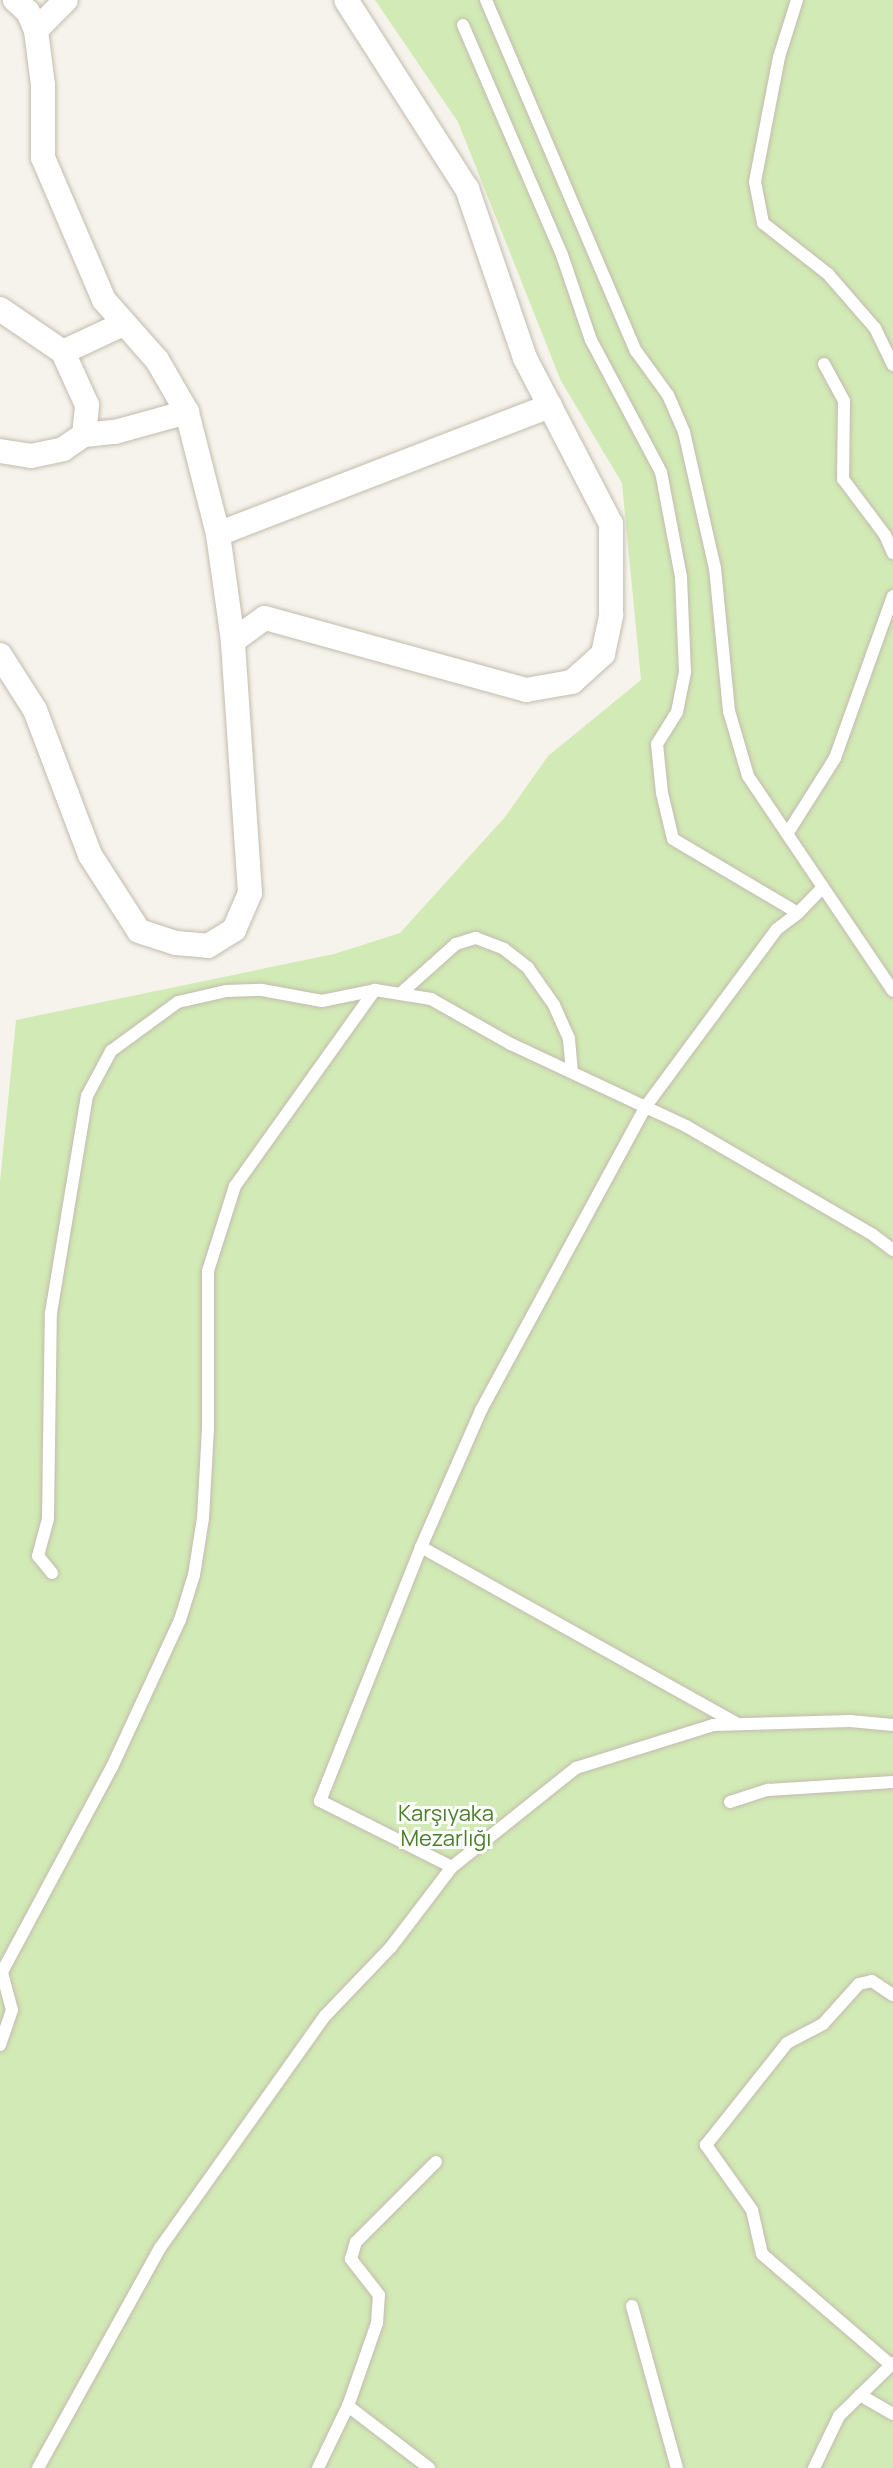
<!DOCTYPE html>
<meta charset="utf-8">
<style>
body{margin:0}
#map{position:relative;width:893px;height:2468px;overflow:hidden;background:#f6f3ec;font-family:Manrope,sans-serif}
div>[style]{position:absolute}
.green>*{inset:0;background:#d2eab5}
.roads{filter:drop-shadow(0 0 2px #c2bbae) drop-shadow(0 0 2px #c2bbae)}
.lane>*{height:12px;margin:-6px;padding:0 6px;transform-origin:6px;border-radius:6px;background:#fff}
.street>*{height:24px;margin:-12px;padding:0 12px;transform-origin:12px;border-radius:12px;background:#fff}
span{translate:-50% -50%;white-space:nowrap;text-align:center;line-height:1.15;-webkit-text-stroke:6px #fff;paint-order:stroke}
.park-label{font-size:22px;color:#4a7f2a}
</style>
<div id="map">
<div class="green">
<i style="clip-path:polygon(375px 0,893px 0,893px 2468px,0 2468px,0 1182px,16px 1020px,334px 954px,400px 933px,505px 817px,548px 756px,641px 680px,622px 483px,561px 381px,458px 122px)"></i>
</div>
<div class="roads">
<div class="lane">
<i style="left:486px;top:0;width:382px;rotate:66.9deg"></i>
<i style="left:636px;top:351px;width:54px;rotate:54deg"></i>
<i style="left:668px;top:395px;width:40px;rotate:66.6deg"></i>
<i style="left:684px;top:432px;width:139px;rotate:77.2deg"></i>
<i style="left:715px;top:568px;width:144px;rotate:84.4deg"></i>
<i style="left:729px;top:711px;width:68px;rotate:73.7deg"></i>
<i style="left:748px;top:776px;width:259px;rotate:56deg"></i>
<i style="left:797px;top:0;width:60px;rotate:107.5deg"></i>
<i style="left:779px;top:57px;width:127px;rotate:100.9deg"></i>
<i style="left:755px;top:182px;width:42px;rotate:79deg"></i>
<i style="left:763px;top:223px;width:83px;rotate:38.1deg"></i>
<i style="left:828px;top:274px;width:72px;rotate:49deg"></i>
<i style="left:875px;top:328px;width:41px;rotate:64.1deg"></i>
<i style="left:463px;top:25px;width:250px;rotate:66.7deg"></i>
<i style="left:562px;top:255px;width:90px;rotate:71.2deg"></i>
<i style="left:591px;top:340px;width:149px;rotate:62.1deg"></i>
<i style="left:661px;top:472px;width:107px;rotate:79.2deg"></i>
<i style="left:681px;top:577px;width:95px;rotate:87.6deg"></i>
<i style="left:685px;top:672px;width:41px;rotate:101.3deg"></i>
<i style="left:677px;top:712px;width:38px;rotate:122deg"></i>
<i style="left:657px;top:744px;width:49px;rotate:84.2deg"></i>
<i style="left:662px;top:793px;width:47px;rotate:76.6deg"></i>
<i style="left:673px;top:839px;width:145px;rotate:30.6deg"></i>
<i style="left:824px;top:364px;width:42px;rotate:61.6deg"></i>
<i style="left:844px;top:401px;width:78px;rotate:90.7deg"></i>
<i style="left:843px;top:479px;width:70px;rotate:53.1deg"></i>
<i style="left:885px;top:535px;width:20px;rotate:66deg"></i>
<i style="left:787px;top:834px;width:90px;rotate:-57.7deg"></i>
<i style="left:835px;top:758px;width:172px;rotate:-70.3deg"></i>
<i style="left:400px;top:994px;width:75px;rotate:-41.8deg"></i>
<i style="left:456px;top:944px;width:21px;rotate:-17deg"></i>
<i style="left:476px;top:938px;width:30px;rotate:21deg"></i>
<i style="left:504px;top:949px;width:31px;rotate:38deg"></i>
<i style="left:528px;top:968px;width:45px;rotate:54.9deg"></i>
<i style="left:554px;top:1005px;width:37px;rotate:66deg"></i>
<i style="left:569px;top:1039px;width:33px;rotate:85deg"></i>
<i style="left:421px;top:1547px;width:361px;rotate:29.2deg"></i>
<i style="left:52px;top:1573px;width:22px;rotate:-129deg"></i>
<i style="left:38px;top:1556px;width:39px;rotate:-75deg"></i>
<i style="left:48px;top:1518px;width:205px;rotate:-89.2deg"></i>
<i style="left:51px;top:1313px;width:220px;rotate:-80.6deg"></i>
<i style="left:87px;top:1096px;width:51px;rotate:-61.9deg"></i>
<i style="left:111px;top:1051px;width:83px;rotate:-36.2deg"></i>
<i style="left:178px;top:1002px;width:49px;rotate:-12.9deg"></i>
<i style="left:226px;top:991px;width:36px;rotate:-2deg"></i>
<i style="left:262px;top:990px;width:61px;rotate:10.4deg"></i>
<i style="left:322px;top:1001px;width:54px;rotate:-11.7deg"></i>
<i style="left:730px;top:1802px;width:40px;rotate:-18deg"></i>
<i style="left:768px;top:1790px;width:125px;rotate:-3.7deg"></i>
<i style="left:452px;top:1867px;width:148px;rotate:-153.4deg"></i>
<i style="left:320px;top:1801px;width:273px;rotate:-68.3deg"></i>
<i style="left:421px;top:1547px;width:150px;rotate:-66.3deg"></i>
<i style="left:481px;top:1410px;width:346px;rotate:-61.5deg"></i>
<i style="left:646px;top:1106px;width:220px;rotate:-53.5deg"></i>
<i style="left:777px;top:929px;width:26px;rotate:-37deg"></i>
<i style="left:798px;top:913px;width:36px;rotate:-46deg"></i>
<i style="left:0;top:2045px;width:37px;rotate:-71deg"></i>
<i style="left:12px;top:2010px;width:39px;rotate:-105deg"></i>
<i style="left:2px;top:1972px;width:233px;rotate:-61.8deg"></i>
<i style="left:112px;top:1767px;width:162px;rotate:-65.2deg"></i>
<i style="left:180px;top:1620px;width:47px;rotate:-72.7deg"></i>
<i style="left:194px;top:1575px;width:58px;rotate:-81deg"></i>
<i style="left:203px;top:1518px;width:89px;rotate:-86.8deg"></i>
<i style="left:208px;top:1429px;width:158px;rotate:-90deg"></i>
<i style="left:208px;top:1271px;width:89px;rotate:-72.4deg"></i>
<i style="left:235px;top:1186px;width:241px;rotate:-54.5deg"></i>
<i style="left:375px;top:990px;width:57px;rotate:9.1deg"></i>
<i style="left:431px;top:999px;width:92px;rotate:29.4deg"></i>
<i style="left:511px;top:1044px;width:193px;rotate:25.1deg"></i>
<i style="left:686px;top:1126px;width:216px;rotate:30.2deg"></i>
<i style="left:873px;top:1235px;width:25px;rotate:37deg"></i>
<i style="left:632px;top:2306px;width:168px;rotate:74.5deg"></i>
<i style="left:891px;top:2365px;width:170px;rotate:-139.3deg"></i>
<i style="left:762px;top:2254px;width:45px;rotate:-102.8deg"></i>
<i style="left:752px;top:2210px;width:80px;rotate:-125.3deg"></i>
<i style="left:706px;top:2145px;width:130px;rotate:-51.5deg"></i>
<i style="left:787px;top:2043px;width:41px;rotate:-27.8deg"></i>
<i style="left:823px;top:2024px;width:54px;rotate:-48deg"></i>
<i style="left:859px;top:1984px;width:13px;rotate:-13deg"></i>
<i style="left:872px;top:1981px;width:25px;rotate:34deg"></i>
<i style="left:860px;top:2395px;width:38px;rotate:30deg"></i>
<i style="left:348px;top:2406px;width:88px;rotate:-70.7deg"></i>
<i style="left:377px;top:2323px;width:28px;rotate:-86deg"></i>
<i style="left:379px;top:2295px;width:46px;rotate:-127.9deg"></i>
<i style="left:351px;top:2259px;width:18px;rotate:-74deg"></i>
<i style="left:356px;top:2242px;width:113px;rotate:-45deg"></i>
<i style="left:38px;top:2468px;width:252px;rotate:-61deg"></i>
<i style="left:160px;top:2248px;width:285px;rotate:-54.6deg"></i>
<i style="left:325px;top:2016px;width:95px;rotate:-46.3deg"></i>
<i style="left:391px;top:1947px;width:101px;rotate:-52.7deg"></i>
<i style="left:452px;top:1867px;width:159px;rotate:-38.6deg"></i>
<i style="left:576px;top:1768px;width:144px;rotate:-17.4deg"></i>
<i style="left:713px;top:1725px;width:137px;rotate:-1.7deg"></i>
<i style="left:850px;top:1721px;width:43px;rotate:5.3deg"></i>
<i style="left:318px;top:2468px;width:69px;rotate:-64.2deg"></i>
<i style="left:348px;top:2406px;width:102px;rotate:37.4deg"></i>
<i style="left:814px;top:2468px;width:58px;rotate:-64.3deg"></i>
<i style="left:839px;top:2416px;width:76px;rotate:-44.5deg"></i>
</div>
<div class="street">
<i style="left:36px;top:30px;width:42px;rotate:-45deg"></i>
<i style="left:0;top:309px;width:76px;rotate:34.3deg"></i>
<i style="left:63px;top:352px;width:66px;rotate:-25deg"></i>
<i style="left:84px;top:435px;width:31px;rotate:-6deg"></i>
<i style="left:115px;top:432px;width:75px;rotate:-15.5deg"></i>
<i style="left:0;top:451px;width:31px;rotate:9deg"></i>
<i style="left:31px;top:456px;width:33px;rotate:-12deg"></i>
<i style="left:63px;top:449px;width:25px;rotate:-34deg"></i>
<i style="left:84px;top:435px;width:30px;rotate:-84deg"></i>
<i style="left:87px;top:405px;width:58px;rotate:-114.4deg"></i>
<i style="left:218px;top:534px;width:356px;rotate:-21.1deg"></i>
<i style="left:233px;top:641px;width:39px;rotate:-36deg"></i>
<i style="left:265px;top:618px;width:271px;rotate:15.4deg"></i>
<i style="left:526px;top:690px;width:47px;rotate:-9.9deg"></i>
<i style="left:572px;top:682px;width:42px;rotate:-42.1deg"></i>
<i style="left:603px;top:654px;width:40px;rotate:-78deg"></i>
<i style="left:611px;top:615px;width:91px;rotate:-90deg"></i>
<i style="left:611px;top:524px;width:187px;rotate:-117.4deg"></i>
<i style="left:525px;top:358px;width:179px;rotate:-108.9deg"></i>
<i style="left:467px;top:189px;width:224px;rotate:-122.6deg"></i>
<i style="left:0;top:655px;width:65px;rotate:57.5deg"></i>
<i style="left:35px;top:710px;width:155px;rotate:69.2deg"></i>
<i style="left:90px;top:855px;width:90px;rotate:57.2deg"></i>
<i style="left:139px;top:931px;width:39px;rotate:18deg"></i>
<i style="left:176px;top:943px;width:32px;rotate:5deg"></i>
<i style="left:208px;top:946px;width:31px;rotate:-32deg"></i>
<i style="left:234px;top:930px;width:40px;rotate:-66.6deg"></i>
<i style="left:250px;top:893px;width:253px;rotate:-93.9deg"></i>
<i style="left:233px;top:641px;width:108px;rotate:-98deg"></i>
<i style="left:218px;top:534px;width:126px;rotate:-104.3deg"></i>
<i style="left:187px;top:412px;width:60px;rotate:-120deg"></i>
<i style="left:157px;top:360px;width:80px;rotate:-131.5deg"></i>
<i style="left:104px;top:300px;width:155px;rotate:-113.2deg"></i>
<i style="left:43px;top:158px;width:73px;rotate:-90deg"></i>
<i style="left:43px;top:85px;width:55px;rotate:-97.3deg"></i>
<i style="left:36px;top:30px;width:20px;rotate:-114deg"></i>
<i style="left:28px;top:12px;width:18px;rotate:-137deg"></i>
</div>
</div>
<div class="park-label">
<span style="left:446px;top:1826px">Karşıyaka<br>Mezarlığı</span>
</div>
</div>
